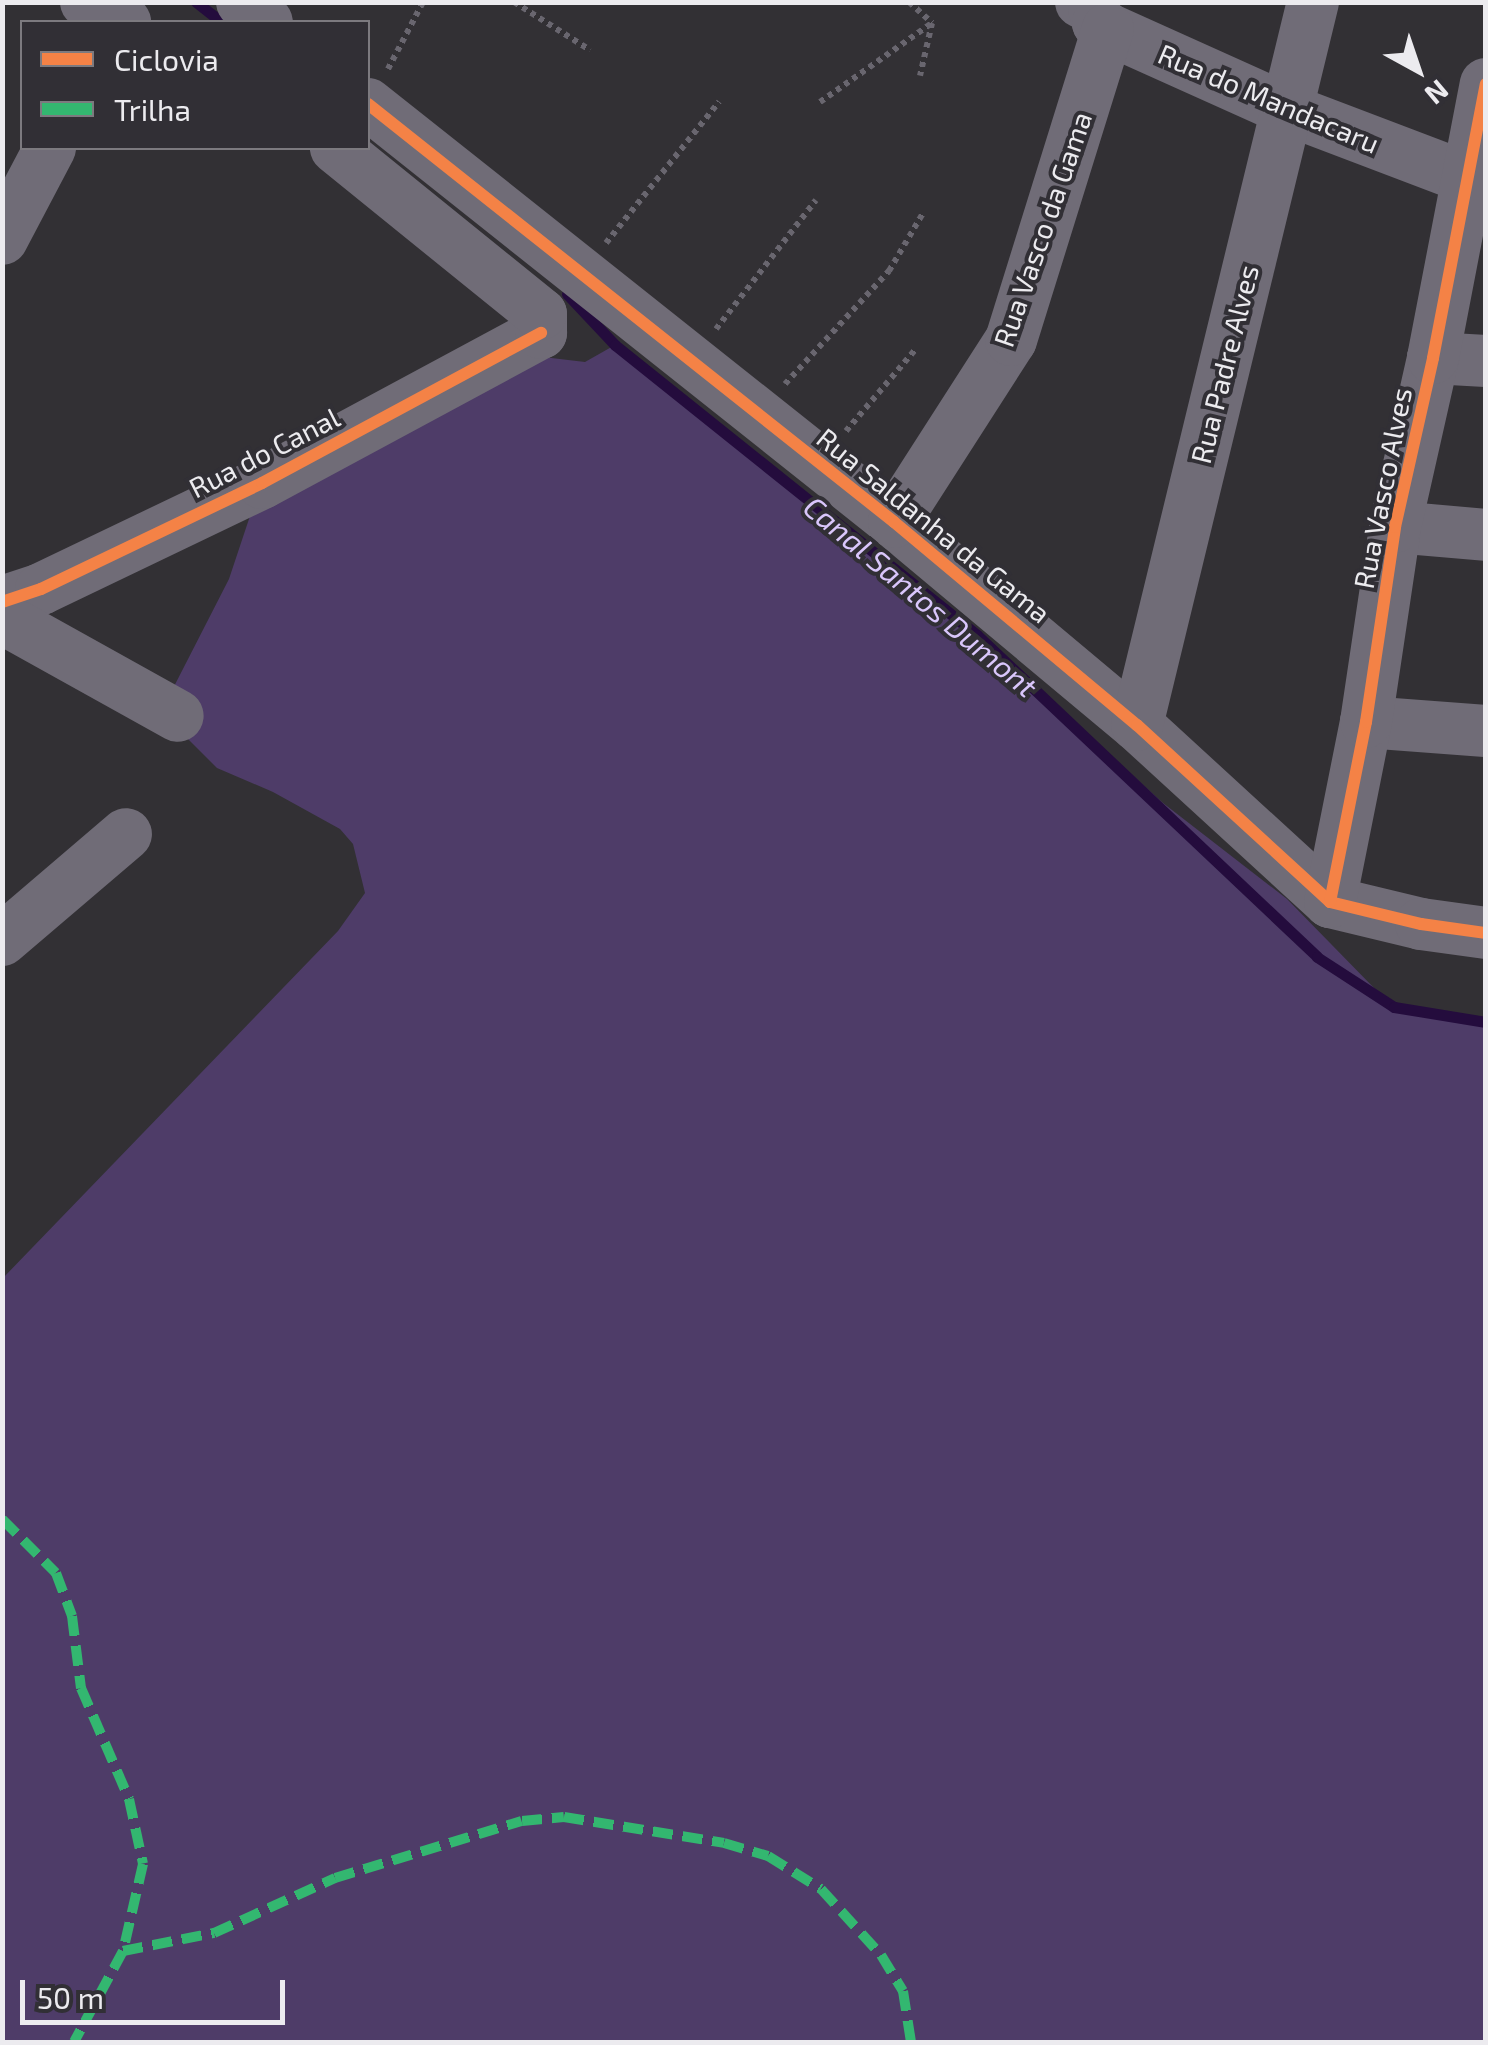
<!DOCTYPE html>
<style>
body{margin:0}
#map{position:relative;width:1488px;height:2045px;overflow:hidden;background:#323034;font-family:"Exo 2",sans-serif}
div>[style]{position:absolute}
.green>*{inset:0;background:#4e3c68}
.stream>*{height:11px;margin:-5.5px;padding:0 5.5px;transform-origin:5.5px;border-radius:5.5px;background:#240c3d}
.path>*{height:6px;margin-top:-3px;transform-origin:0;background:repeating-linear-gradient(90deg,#69666f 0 5px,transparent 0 10px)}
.minor>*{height:52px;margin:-26px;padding:0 26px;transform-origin:26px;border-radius:26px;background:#706c77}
.quiet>*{height:10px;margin-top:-5px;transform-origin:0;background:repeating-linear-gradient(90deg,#33b770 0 20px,transparent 0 30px)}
.cycleway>*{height:12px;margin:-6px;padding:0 6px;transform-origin:6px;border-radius:6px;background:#f48246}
span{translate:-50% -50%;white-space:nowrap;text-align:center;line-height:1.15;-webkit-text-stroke:8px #312f35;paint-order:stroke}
.street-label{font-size:28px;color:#ecebef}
.water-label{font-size:30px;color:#d9c6fb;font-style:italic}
.frame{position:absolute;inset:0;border:5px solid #ecebef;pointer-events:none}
.legend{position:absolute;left:20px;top:20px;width:350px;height:130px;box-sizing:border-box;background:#312f35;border:2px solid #7c7a7f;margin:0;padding:12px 18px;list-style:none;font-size:30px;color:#ecebef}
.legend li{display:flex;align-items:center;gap:20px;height:50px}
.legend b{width:50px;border:2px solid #7c7a7f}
.north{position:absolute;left:1368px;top:20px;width:100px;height:100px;-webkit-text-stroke:8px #312f35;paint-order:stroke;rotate:140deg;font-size:28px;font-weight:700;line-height:40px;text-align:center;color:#ecebef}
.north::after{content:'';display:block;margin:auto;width:35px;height:45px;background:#ecebef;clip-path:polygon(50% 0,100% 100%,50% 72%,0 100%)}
.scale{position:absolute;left:20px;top:1980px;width:265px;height:45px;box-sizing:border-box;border:5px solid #ecebef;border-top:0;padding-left:12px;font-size:30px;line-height:35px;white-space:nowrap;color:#ecebef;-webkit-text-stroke:8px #312f35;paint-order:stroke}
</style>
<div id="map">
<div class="green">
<i style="clip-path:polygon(615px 345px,977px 635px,1163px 803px,1287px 899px,1376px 990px,1393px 1001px,1392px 1005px,1450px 1019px,1485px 1022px,1485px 2042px,3px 2042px,3px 1278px,338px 931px,365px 893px,353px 844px,340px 829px,273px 792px,217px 768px,174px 725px,164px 706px,229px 579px,254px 504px,543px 357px,585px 362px)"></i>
</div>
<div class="stream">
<i style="left:196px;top:2px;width:33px;rotate:38deg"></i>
<i style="left:567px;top:294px;width:70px;rotate:46.7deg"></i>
<i style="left:615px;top:345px;width:464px;rotate:38.7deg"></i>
<i style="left:977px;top:635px;width:468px;rotate:43.4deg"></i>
<i style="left:1317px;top:957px;width:92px;rotate:33deg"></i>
<i style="left:1394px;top:1007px;width:93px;rotate:9.3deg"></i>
</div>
<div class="path">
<i style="left:514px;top:2px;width:90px;rotate:32.3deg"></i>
<i style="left:909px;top:2px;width:31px;rotate:42deg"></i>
<i style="left:932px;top:23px;width:54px;rotate:102.8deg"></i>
<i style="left:388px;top:69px;width:76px;rotate:-62.4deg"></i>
<i style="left:820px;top:102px;width:137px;rotate:-35.2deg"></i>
<i style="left:606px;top:243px;width:181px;rotate:-51.3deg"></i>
<i style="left:716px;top:329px;width:163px;rotate:-52.2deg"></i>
<i style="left:785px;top:384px;width:154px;rotate:-47.4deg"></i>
<i style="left:889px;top:271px;width:67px;rotate:-59.6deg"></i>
<i style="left:846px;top:431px;width:106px;rotate:-49.6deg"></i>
</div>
<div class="minor">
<i style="left:86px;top:2px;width:44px;rotate:27.1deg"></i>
<i style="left:242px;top:2px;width:32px;rotate:39deg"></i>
<i style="left:1081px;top:2px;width:14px;rotate:25deg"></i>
<i style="left:1094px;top:8px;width:16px;rotate:75deg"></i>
<i style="left:1098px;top:23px;width:12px;rotate:31deg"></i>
<i style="left:1108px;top:29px;width:195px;rotate:24.2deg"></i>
<i style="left:1286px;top:109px;width:195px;rotate:20.8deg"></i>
<i style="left:1468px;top:178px;width:18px;rotate:3deg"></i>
<i style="left:368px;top:104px;width:672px;rotate:38.47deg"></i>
<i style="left:894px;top:522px;width:317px;rotate:39.9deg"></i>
<i style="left:1137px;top:725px;width:262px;rotate:42.5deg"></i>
<i style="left:1330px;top:902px;width:94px;rotate:13.6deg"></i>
<i style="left:1421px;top:924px;width:66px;rotate:7.9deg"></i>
<i style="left:2px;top:239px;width:103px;rotate:-62.2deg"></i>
<i style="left:1433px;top:358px;width:53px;rotate:3.2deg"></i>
<i style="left:894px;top:522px;width:216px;rotate:-57.3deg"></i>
<i style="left:1011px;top:340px;width:326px;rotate:-72.7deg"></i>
<i style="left:1395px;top:527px;width:91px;rotate:5deg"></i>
<i style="left:2px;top:602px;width:41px;rotate:-18.4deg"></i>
<i style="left:41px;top:589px;width:245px;rotate:-25.6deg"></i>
<i style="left:262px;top:483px;width:317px;rotate:-28.3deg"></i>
<i style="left:541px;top:333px;width:19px;rotate:-90deg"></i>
<i style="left:541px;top:314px;width:264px;rotate:-141deg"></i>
<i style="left:2px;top:618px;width:201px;rotate:29.1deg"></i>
<i style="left:1366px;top:722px;width:120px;rotate:4.3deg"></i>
<i style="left:1137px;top:725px;width:744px;rotate:-76.32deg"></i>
<i style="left:1330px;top:902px;width:184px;rotate:-78.7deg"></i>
<i style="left:1366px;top:722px;width:197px;rotate:-81.5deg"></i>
<i style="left:1395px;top:527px;width:173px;rotate:-77.3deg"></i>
<i style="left:1433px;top:358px;width:279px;rotate:-79.1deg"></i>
<i style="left:2px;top:940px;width:163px;rotate:-40.5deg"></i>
</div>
<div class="quiet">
<i style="left:2px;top:1519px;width:76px;rotate:45deg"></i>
<i style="left:56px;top:1573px;width:46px;rotate:69.6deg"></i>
<i style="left:72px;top:1616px;width:73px;rotate:82.9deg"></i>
<i style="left:81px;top:1688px;width:121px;rotate:66.6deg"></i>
<i style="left:129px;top:1799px;width:66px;rotate:77.8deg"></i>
<i style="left:143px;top:1864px;width:89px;rotate:102.9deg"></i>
<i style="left:123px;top:1951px;width:103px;rotate:118.3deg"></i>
<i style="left:123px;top:1951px;width:93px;rotate:-11.2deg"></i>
<i style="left:214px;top:1933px;width:133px;rotate:-24.4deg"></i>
<i style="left:335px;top:1878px;width:195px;rotate:-17deg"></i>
<i style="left:522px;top:1821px;width:42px;rotate:-5.4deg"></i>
<i style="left:564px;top:1817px;width:162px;rotate:9.2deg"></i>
<i style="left:724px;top:1843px;width:46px;rotate:16.5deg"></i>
<i style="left:768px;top:1856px;width:62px;rotate:31.9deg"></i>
<i style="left:821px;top:1889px;width:89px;rotate:47.7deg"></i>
<i style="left:881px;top:1955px;width:42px;rotate:58.6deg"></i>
<i style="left:903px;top:1991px;width:52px;rotate:81.1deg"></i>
</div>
<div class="cycleway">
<i style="left:368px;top:104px;width:672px;rotate:38.47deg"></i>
<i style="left:894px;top:522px;width:317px;rotate:39.9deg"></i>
<i style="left:1137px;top:725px;width:262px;rotate:42.5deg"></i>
<i style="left:1330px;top:902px;width:94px;rotate:13.6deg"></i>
<i style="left:1421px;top:924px;width:66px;rotate:7.9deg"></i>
<i style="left:2px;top:602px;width:41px;rotate:-18.4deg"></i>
<i style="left:41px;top:589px;width:245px;rotate:-25.6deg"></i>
<i style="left:262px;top:483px;width:317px;rotate:-28.3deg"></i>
<i style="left:1330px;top:902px;width:184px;rotate:-78.7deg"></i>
<i style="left:1366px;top:722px;width:197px;rotate:-81.5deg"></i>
<i style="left:1395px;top:527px;width:173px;rotate:-77.3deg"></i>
<i style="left:1433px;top:358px;width:279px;rotate:-79.1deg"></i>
</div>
<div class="street-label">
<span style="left:1269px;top:98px;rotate:23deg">Rua do Mandacaru</span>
<span style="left:1042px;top:229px;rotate:-71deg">Rua Vasco da Gama</span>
<span style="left:1224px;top:364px;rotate:-76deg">Rua Padre Alves</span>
<span style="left:264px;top:452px;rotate:-27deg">Rua do Canal</span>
<span style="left:1382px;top:488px;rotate:-79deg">Rua Vasco Alves</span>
<span style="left:934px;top:525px;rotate:39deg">Rua Saldanha da Gama</span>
</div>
<div class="water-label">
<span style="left:921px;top:596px;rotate:40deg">Canal Santos Dumont</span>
</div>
<div class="frame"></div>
<ul class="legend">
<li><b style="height:12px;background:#f48246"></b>Ciclovia</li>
<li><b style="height:12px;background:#33b770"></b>Trilha</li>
</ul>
<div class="north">N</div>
<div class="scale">50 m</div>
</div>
